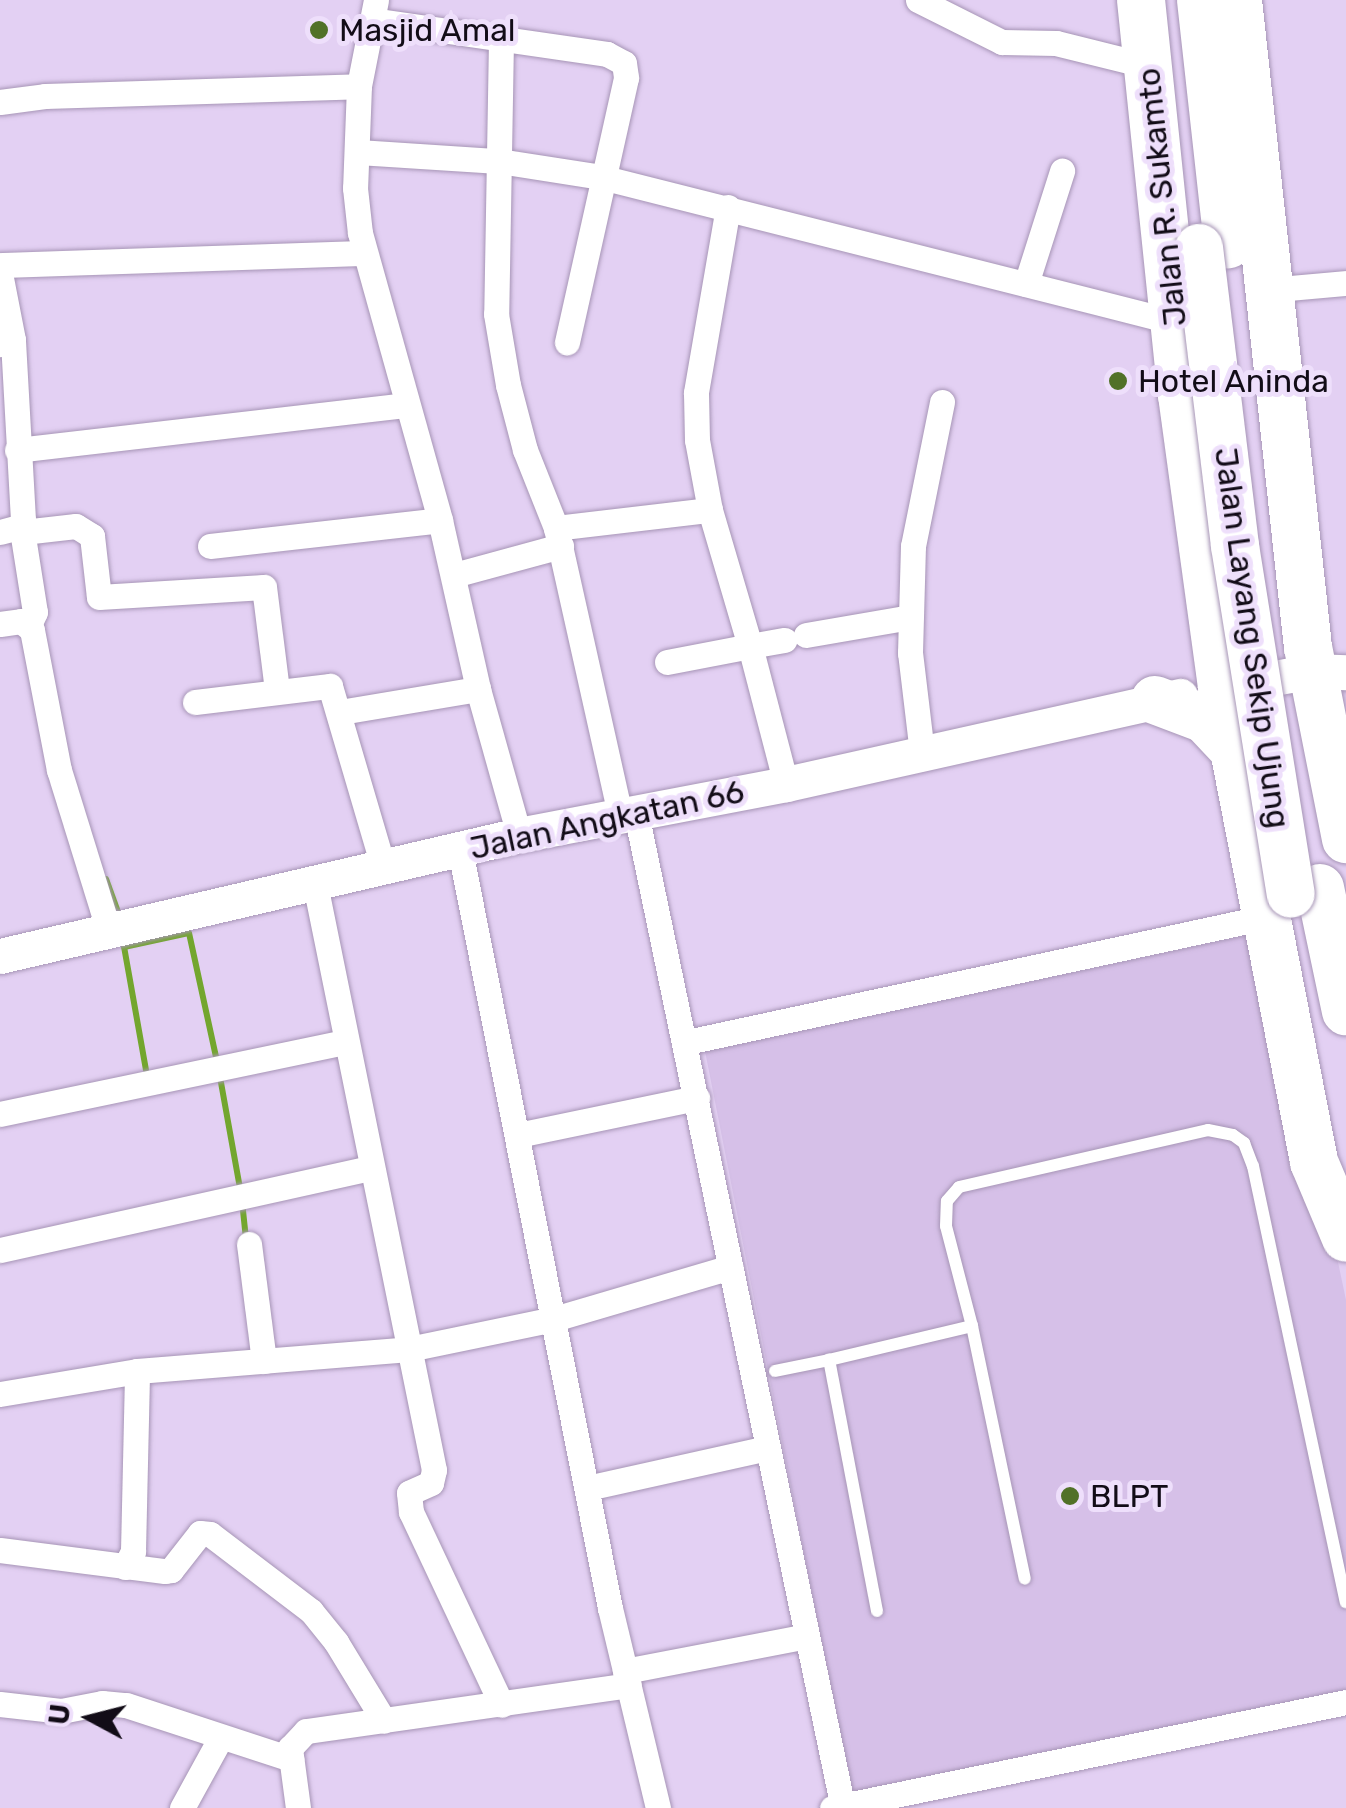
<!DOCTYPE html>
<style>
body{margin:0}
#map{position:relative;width:1346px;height:1808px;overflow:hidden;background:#e3d0f3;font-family:Rubik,sans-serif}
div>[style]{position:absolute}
.built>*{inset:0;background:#d6c0e8}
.stream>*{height:6px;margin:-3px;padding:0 3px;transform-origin:3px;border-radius:3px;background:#73a62e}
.roads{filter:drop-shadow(0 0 2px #a795b6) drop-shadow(0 0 2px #a795b6)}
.lane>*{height:12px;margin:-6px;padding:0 6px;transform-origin:6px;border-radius:6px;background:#fff}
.street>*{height:25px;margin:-12.5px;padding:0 12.5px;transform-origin:12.5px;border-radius:12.5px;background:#fff}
.secondary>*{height:35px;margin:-17.5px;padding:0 17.5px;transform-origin:17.5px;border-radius:17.5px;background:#fff}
.highway>*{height:48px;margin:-24px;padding:0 24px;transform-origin:24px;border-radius:24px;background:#fff}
.bridges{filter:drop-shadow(0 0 2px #a795b6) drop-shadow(0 0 2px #a795b6)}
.highway-bridge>*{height:48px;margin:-24px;padding:0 24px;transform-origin:24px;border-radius:24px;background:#fff}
.dots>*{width:28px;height:28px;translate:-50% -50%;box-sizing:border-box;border:5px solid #eedffb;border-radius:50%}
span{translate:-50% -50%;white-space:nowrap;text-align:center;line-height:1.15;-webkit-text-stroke:10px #eedffb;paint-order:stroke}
.poi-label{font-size:32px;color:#120c17}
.left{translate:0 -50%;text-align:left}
.street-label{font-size:32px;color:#120c17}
.north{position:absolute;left:40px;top:1668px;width:100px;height:100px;-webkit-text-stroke:8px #eedffb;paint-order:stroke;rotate:277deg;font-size:28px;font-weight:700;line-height:40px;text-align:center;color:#120c17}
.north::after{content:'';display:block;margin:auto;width:35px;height:45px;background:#120c17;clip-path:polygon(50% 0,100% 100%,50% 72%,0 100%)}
</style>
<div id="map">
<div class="built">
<i style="clip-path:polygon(1268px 931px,1346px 1300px,1346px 1692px,852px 1795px,705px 1051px)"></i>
</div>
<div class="stream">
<i style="left:106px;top:879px;width:33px;rotate:70deg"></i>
<i style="left:146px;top:1070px;width:125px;rotate:-100.1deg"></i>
<i style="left:124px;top:947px;width:66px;rotate:-12.2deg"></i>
<i style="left:189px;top:933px;width:131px;rotate:77.7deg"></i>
<i style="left:220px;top:1077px;width:113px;rotate:79.8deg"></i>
<i style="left:242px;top:1201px;width:37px;rotate:84deg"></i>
</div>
<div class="roads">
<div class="lane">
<i style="left:972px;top:1326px;width:258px;rotate:78.2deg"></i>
<i style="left:775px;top:1371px;width:55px;rotate:-11.5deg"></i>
<i style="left:877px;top:1611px;width:256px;rotate:-100.8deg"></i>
<i style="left:829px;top:1360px;width:147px;rotate:-13.4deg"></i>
<i style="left:972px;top:1326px;width:103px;rotate:-104.6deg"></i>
<i style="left:946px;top:1226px;width:25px;rotate:-88deg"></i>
<i style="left:947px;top:1201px;width:18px;rotate:-49deg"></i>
<i style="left:959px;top:1187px;width:255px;rotate:-12.9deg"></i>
<i style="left:1208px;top:1130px;width:25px;rotate:11deg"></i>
<i style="left:1233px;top:1135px;width:14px;rotate:36deg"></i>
<i style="left:1244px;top:1143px;width:25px;rotate:69deg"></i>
<i style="left:1253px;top:1166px;width:446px;rotate:78deg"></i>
</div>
<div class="street">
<i style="left:376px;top:0;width:88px;rotate:101.2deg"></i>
<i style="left:359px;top:86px;width:102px;rotate:92.2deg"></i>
<i style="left:355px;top:188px;width:45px;rotate:83.7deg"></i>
<i style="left:360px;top:233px;width:298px;rotate:74.4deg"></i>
<i style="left:440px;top:520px;width:173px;rotate:77.3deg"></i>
<i style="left:478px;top:689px;width:152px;rotate:74.3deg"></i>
<i style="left:918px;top:0;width:94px;rotate:26.6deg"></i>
<i style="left:1002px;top:42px;width:54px;rotate:1.1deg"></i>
<i style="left:1056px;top:43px;width:95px;rotate:14deg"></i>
<i style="left:372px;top:20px;width:237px;rotate:8.2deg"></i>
<i style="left:607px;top:54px;width:19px;rotate:28deg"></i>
<i style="left:624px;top:63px;width:15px;rotate:82deg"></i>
<i style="left:626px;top:78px;width:271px;rotate:102.6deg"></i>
<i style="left:501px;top:40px;width:274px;rotate:91deg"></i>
<i style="left:496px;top:314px;width:72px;rotate:80.4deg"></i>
<i style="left:508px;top:385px;width:67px;rotate:75.3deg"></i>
<i style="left:525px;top:450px;width:84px;rotate:68.3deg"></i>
<i style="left:556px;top:528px;width:294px;rotate:77.4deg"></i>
<i style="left:0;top:102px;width:45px;rotate:-7.6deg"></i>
<i style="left:45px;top:96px;width:314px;rotate:-1.8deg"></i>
<i style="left:358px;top:152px;width:141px;rotate:3.7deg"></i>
<i style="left:499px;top:161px;width:103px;rotate:8.9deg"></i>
<i style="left:601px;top:177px;width:592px;rotate:14.18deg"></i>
<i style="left:728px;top:207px;width:189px;rotate:99.8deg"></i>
<i style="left:696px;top:393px;width:47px;rotate:88.8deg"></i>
<i style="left:697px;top:440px;width:71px;rotate:79.5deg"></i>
<i style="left:710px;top:510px;width:142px;rotate:73.6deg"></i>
<i style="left:750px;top:646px;width:35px;rotate:-10deg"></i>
<i style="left:0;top:265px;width:364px;rotate:-1.9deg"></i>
<i style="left:0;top:273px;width:68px;rotate:79deg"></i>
<i style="left:13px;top:340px;width:14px;rotate:163deg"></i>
<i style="left:1026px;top:284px;width:119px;rotate:-72.3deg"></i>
<i style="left:1267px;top:290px;width:79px;rotate:-5.1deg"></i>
<i style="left:17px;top:450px;width:391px;rotate:-6.6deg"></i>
<i style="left:21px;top:524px;width:89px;rotate:81deg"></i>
<i style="left:35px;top:612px;width:14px;rotate:115deg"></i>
<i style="left:556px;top:528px;width:155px;rotate:-6.7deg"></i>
<i style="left:0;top:532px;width:20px;rotate:-15deg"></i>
<i style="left:19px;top:527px;width:8px;rotate:-60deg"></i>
<i style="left:23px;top:520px;width:180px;rotate:-93.2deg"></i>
<i style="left:23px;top:532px;width:53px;rotate:-6.5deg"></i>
<i style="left:76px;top:526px;width:19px;rotate:32deg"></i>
<i style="left:92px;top:536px;width:61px;rotate:83.5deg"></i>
<i style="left:99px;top:597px;width:165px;rotate:-3.5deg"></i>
<i style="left:264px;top:587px;width:104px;rotate:82.8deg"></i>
<i style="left:210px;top:546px;width:231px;rotate:-6.4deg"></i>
<i style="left:454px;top:575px;width:111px;rotate:-15.2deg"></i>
<i style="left:0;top:624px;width:21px;rotate:-8deg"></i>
<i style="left:21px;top:621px;width:14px;rotate:39deg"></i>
<i style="left:32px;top:630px;width:143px;rotate:79.1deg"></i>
<i style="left:59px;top:770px;width:165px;rotate:72.8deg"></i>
<i style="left:806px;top:635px;width:106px;rotate:-9.8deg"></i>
<i style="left:667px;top:662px;width:85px;rotate:-10.9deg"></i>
<i style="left:750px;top:646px;width:143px;rotate:75.4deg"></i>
<i style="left:195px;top:702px;width:136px;rotate:-6.8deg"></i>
<i style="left:330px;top:686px;width:192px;rotate:73.6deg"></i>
<i style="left:340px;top:712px;width:140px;rotate:-9.5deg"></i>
<i style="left:922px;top:753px;width:101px;rotate:-96.8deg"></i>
<i style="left:910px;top:653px;width:107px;rotate:-88.4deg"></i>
<i style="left:913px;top:546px;width:147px;rotate:-78.6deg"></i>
<i style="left:636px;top:813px;width:1016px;rotate:78.25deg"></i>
<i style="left:460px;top:850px;width:773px;rotate:78.81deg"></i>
<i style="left:610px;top:1608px;width:206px;rotate:76.5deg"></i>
<i style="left:315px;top:884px;width:598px;rotate:78.52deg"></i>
<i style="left:434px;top:1470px;width:13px;rotate:103deg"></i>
<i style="left:431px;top:1483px;width:24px;rotate:156deg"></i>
<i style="left:409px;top:1493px;width:19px;rotate:84deg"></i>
<i style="left:411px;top:1512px;width:213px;rotate:64.8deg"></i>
<i style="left:687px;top:1042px;width:592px;rotate:-12.18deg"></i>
<i style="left:0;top:1114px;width:353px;rotate:-11.8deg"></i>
<i style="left:518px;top:1135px;width:183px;rotate:-11.7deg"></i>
<i style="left:249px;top:1244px;width:118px;rotate:82.7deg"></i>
<i style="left:0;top:1250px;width:378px;rotate:-12.5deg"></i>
<i style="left:0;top:1394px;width:139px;rotate:-9.5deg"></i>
<i style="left:137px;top:1371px;width:273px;rotate:-4.6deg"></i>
<i style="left:409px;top:1349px;width:148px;rotate:-11.7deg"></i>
<i style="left:554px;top:1319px;width:184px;rotate:-16.4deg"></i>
<i style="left:587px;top:1488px;width:185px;rotate:-12.5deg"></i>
<i style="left:0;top:1550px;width:166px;rotate:7.3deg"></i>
<i style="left:165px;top:1571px;width:6px;rotate:-9deg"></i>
<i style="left:171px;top:1570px;width:47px;rotate:-51.9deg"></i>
<i style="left:200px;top:1533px;width:10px;rotate:6deg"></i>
<i style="left:210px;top:1534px;width:127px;rotate:37.3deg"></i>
<i style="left:311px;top:1611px;width:40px;rotate:51deg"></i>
<i style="left:336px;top:1642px;width:92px;rotate:58.7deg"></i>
<i style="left:125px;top:1567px;width:18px;rotate:-63deg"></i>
<i style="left:133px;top:1551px;width:180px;rotate:-88.7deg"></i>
<i style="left:625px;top:1671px;width:185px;rotate:-10.9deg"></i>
<i style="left:0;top:1704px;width:61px;rotate:6.5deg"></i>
<i style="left:61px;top:1711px;width:42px;rotate:-11deg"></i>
<i style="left:102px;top:1703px;width:24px;rotate:5deg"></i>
<i style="left:126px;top:1705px;width:174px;rotate:18.1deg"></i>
<i style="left:182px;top:1808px;width:79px;rotate:-61.2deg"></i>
<i style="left:298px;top:1808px;width:61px;rotate:-97.6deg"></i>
<i style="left:290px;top:1748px;width:23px;rotate:-47deg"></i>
<i style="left:306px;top:1731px;width:326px;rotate:-8.1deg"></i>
<i style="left:832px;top:1808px;width:525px;rotate:-11.65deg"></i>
</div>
<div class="secondary">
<i style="left:1236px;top:685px;width:77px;rotate:-10.4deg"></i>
<i style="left:1312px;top:671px;width:34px;rotate:2deg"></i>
<i style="left:0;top:956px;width:533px;rotate:-13.12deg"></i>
<i style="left:519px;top:835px;width:272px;rotate:-10.8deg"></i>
<i style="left:786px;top:784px;width:404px;rotate:-12.6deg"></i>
</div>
<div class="highway">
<i style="left:1141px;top:0;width:397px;rotate:84.1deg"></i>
<i style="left:1182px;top:395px;width:296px;rotate:82.2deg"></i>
<i style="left:1222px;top:688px;width:483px;rotate:79deg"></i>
<i style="left:1314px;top:1162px;width:82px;rotate:67.2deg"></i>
<i style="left:1201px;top:0;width:246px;rotate:83.7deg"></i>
<i style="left:1238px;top:0;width:651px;rotate:83.83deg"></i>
<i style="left:1308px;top:647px;width:196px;rotate:78.8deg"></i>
<i style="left:1155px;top:700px;width:53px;rotate:20.8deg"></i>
<i style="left:1205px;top:719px;width:42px;rotate:46.9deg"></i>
<i style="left:1320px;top:888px;width:126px;rotate:78.1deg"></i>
</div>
</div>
<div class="bridges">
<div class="highway-bridge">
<i style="left:1199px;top:248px;width:300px;rotate:83.1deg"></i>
<i style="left:1235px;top:546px;width:352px;rotate:80.9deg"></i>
</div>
</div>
<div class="dots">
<i style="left:319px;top:30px;background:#517128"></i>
<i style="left:1118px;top:381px;background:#517128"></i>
<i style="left:1070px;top:1496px;background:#517128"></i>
</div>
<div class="poi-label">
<span class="left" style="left:339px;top:30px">Masjid Amal</span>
<span class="left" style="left:1138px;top:381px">Hotel Aninda</span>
<span class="left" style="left:1090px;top:1496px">BLPT</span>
</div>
<div class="street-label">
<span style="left:1162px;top:197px;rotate:-96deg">Jalan R. Sukamto</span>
<span style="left:1252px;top:638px;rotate:82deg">Jalan Layang Sekip Ujung</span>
<span style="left:607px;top:820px;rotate:-12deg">Jalan Angkatan 66</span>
</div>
<div class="north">U</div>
</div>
